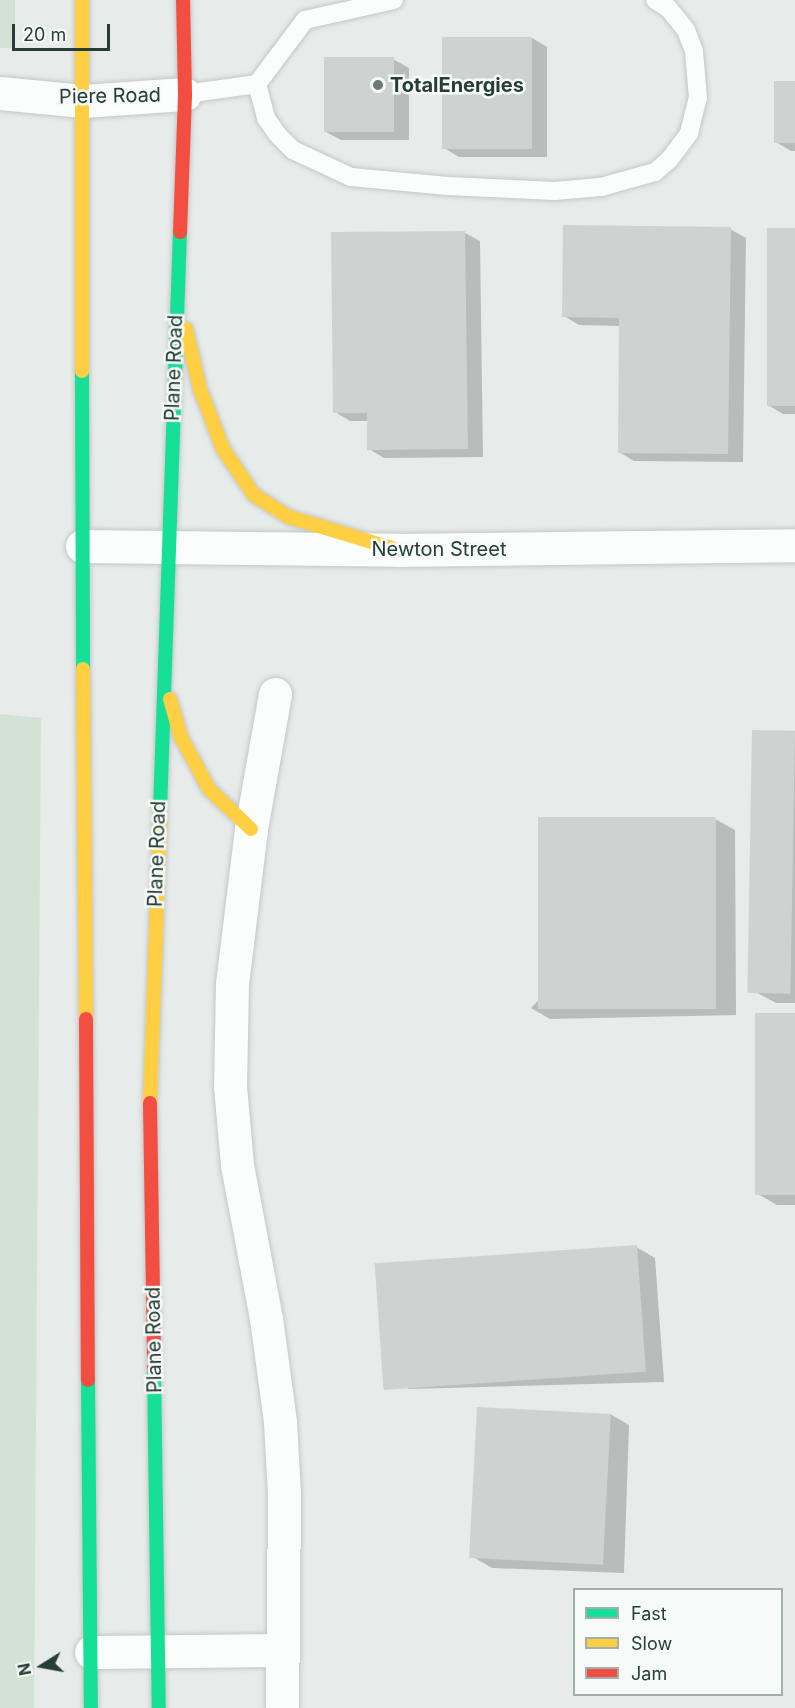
<!DOCTYPE html>
<style>
body{margin:0}
#map{position:relative;width:795px;height:1708px;overflow:hidden;background:#e7ebe9;font-family:Inter,sans-serif}
div>[style]{position:absolute}
.green>*{inset:0;background:#d2e3d6;transform-origin:0 0}
.shadow>*{inset:0;background:#0003}
.building>*{inset:0;background:#ced3d1;transform-origin:0 0}
.roads{filter:drop-shadow(0 0 2px #c4c8c6) drop-shadow(0 0 2px #c4c8c6)}
.lane>*{height:18px;margin:-9px;padding:0 9px;transform-origin:9px;border-radius:9px;background:#fbfcfc}
.street>*{height:33px;margin:-16.5px;padding:0 16.5px;transform-origin:16.5px;border-radius:16.5px;background:#fbfcfc}
.fast>*{height:14px;margin:-7px;padding:0 7px;transform-origin:7px;border-radius:7px;background:#16e098}
.slow>*{height:14px;margin:-7px;padding:0 7px;transform-origin:7px;border-radius:7px;background:#ffcf43}
.jam>*{height:14px;margin:-7px;padding:0 7px;transform-origin:7px;border-radius:7px;background:#f24e42}
.dots>*{width:16px;height:16px;translate:-50% -50%;box-sizing:border-box;border:3px solid #f6faf8;border-radius:50%}
span{translate:-50% -50%;white-space:nowrap;text-align:center;line-height:1.15;-webkit-text-stroke:5px #f6faf8;paint-order:stroke}
.poi-label{font-size:20px;color:#263e36;font-weight:700}
.left{translate:0 -50%;text-align:left}
.street-label{font-size:20px;color:#263e36}
.legend{position:absolute;left:573px;top:1588px;width:210px;height:108px;box-sizing:border-box;background:#f6faf8;border:2px solid #a3afaa;margin:0;padding:8px 10px;list-style:none;font-size:18px;color:#263e36}
.legend li{display:flex;align-items:center;gap:12px;height:30px}
.legend b{width:30px;border:2px solid #a3afaa}
.north{position:absolute;left:12px;top:1636px;width:60px;height:60px;-webkit-text-stroke:4px #f6faf8;paint-order:stroke;rotate:259deg;font-size:16px;font-weight:700;line-height:24px;text-align:center;color:#263e36}
.north::after{content:'';display:block;margin:auto;width:21px;height:27px;background:#263e36;clip-path:polygon(50% 0,100% 100%,50% 72%,0 100%)}
.scale{position:absolute;left:12px;top:24px;width:98px;height:27px;box-sizing:border-box;border:3px solid #263e36;border-top:0;padding-left:8px;font-size:18px;line-height:21px;white-space:nowrap;color:#263e36;-webkit-text-stroke:4px #f6faf8;paint-order:stroke}
</style>
<div id="map">
<div class="green">
<i style="left:0;top:0;width:15px;height:48px"></i>
<i style="clip-path:polygon(0 714px,41px 718px,34px 1708px,0 1708px)"></i>
</div>
<div class="shadow">
<i style="clip-path:polygon(444px 38px,532px 38px,547px 47px,547px 157px,459px 157px,444px 148px)"></i>
<i style="clip-path:polygon(393px 59px,409px 68px,409px 140px,341px 140px,326px 132px)"></i>
<i style="clip-path:polygon(795px 83px,795px 151px,791px 151px,776px 142px)"></i>
<i style="clip-path:polygon(730px 229px,746px 238px,743px 462px,634px 461px,619px 452px,620px 326px,579px 325px,564px 316px)"></i>
<i style="clip-path:polygon(795px 230px,795px 414px,783px 414px,768px 405px)"></i>
<i style="clip-path:polygon(465px 233px,480px 241px,483px 457px,384px 458px,369px 449px,369px 421px,350px 421px,335px 412px)"></i>
<i style="clip-path:polygon(795px 733px,795px 1003px,776px 1003px,756px 992px)"></i>
<i style="clip-path:polygon(715px 819px,735px 830px,736px 1015px,550px 1019px,531px 1008px)"></i>
<i style="clip-path:polygon(795px 1014px,795px 1205px,777px 1205px,758px 1194px)"></i>
<i style="clip-path:polygon(636px 1247px,655px 1258px,664px 1382px,409px 1389px,390px 1378px)"></i>
<i style="clip-path:polygon(610px 1414px,629px 1425px,624px 1573px,492px 1568px,473px 1557px)"></i>
</div>
<div class="building">
<i style="left:442px;top:37px;width:90px;height:112px"></i>
<i style="left:394px;top:57px;width:75px;height:70px;rotate:90deg"></i>
<i style="left:774px;top:81px;width:21px;height:62px"></i>
<i style="clip-path:polygon(563px 225px,731px 227px,728px 454px,618px 453px,619px 318px,562px 317px)"></i>
<i style="left:767px;top:228px;width:28px;height:178px"></i>
<i style="clip-path:polygon(465px 231px,468px 449px,367px 450px,367px 413px,333px 413px,331px 232px)"></i>
<i style="left:752px;top:730px;width:43px;height:263px;rotate:1deg"></i>
<i style="left:538px;top:817px;width:178px;height:192px"></i>
<i style="left:755px;top:1013px;width:40px;height:182px"></i>
<i style="left:637px;top:1245px;width:127px;height:263px;rotate:86deg"></i>
<i style="left:477px;top:1407px;width:134px;height:151px;rotate:3deg"></i>
</div>
<div class="roads">
<div class="lane">
<i style="left:257px;top:84px;width:35px;rotate:75deg"></i>
<i style="left:266px;top:118px;width:19px;rotate:55deg"></i>
<i style="left:277px;top:134px;width:23px;rotate:45deg"></i>
<i style="left:293px;top:150px;width:64px;rotate:25deg"></i>
<i style="left:351px;top:177px;width:97px;rotate:5.3deg"></i>
<i style="left:448px;top:186px;width:107px;rotate:2.7deg"></i>
<i style="left:555px;top:191px;width:46px;rotate:-5deg"></i>
<i style="left:601px;top:187px;width:56px;rotate:-15.5deg"></i>
<i style="left:655px;top:172px;width:18px;rotate:-41deg"></i>
<i style="left:669px;top:160px;width:34px;rotate:-53deg"></i>
<i style="left:689px;top:133px;width:36px;rotate:-76deg"></i>
<i style="left:698px;top:98px;width:47px;rotate:-94.9deg"></i>
<i style="left:694px;top:51px;width:22px;rotate:-111deg"></i>
<i style="left:686px;top:30px;width:28px;rotate:-129deg"></i>
<i style="left:668px;top:8px;width:15px;rotate:-148deg"></i>
<i style="left:185px;top:94px;width:73px;rotate:-7.9deg"></i>
<i style="left:257px;top:84px;width:80px;rotate:-53.1deg"></i>
<i style="left:305px;top:20px;width:91px;rotate:-12.7deg"></i>
</div>
<div class="street">
<i style="left:0;top:93px;width:83px;rotate:5.5deg"></i>
<i style="left:83px;top:101px;width:102px;rotate:-3.9deg"></i>
<i style="left:82px;top:546px;width:316px;rotate:0.7deg"></i>
<i style="left:398px;top:550px;width:397px;rotate:-0.7deg"></i>
<i style="left:275px;top:694px;width:137px;rotate:100.1deg"></i>
<i style="left:251px;top:829px;width:156px;rotate:97deg"></i>
<i style="left:232px;top:984px;width:102px;rotate:91.1deg"></i>
<i style="left:230px;top:1086px;width:79px;rotate:84.9deg"></i>
<i style="left:237px;top:1165px;width:156px;rotate:79.3deg"></i>
<i style="left:266px;top:1318px;width:105px;rotate:82.3deg"></i>
<i style="left:280px;top:1422px;width:71px;rotate:86.8deg"></i>
<i style="left:284px;top:1493px;width:215px;rotate:90.5deg"></i>
<i style="left:91px;top:1652px;width:191px;rotate:-0.6deg"></i>
</div>
<div class="fast">
<i style="left:82px;top:371px;width:298px;rotate:89.8deg"></i>
<i style="left:160px;top:810px;width:578px;rotate:-88.02deg"></i>
<i style="left:154px;top:1369px;width:339px;rotate:89.2deg"></i>
<i style="left:88px;top:1380px;width:328px;rotate:89.5deg"></i>
</div>
<div class="slow">
<i style="left:82px;top:0;width:371px;rotate:90deg"></i>
<i style="left:186px;top:329px;width:62px;rotate:76.9deg"></i>
<i style="left:200px;top:389px;width:64px;rotate:69deg"></i>
<i style="left:223px;top:449px;width:55px;rotate:56deg"></i>
<i style="left:254px;top:495px;width:41px;rotate:32.2deg"></i>
<i style="left:289px;top:517px;width:114px;rotate:16.8deg"></i>
<i style="left:83px;top:669px;width:350px;rotate:89.5deg"></i>
<i style="left:170px;top:699px;width:40px;rotate:74deg"></i>
<i style="left:181px;top:737px;width:59px;rotate:61.7deg"></i>
<i style="left:209px;top:789px;width:58px;rotate:43.6deg"></i>
<i style="left:150px;top:1103px;width:293px;rotate:-88deg"></i>
</div>
<div class="jam">
<i style="left:180px;top:232px;width:138px;rotate:-87.9deg"></i>
<i style="left:185px;top:94px;width:94px;rotate:-91.2deg"></i>
<i style="left:86px;top:1019px;width:361px;rotate:89.7deg"></i>
<i style="left:150px;top:1103px;width:266px;rotate:89.1deg"></i>
</div>
</div>
<div class="dots">
<i style="left:378px;top:85px;background:#6a7b75"></i>
</div>
<div class="poi-label">
<span class="left" style="left:390px;top:85px">TotalEnergies</span>
</div>
<div class="street-label">
<span style="left:110px;top:96px;rotate:-1deg">Piere Road</span>
<span style="left:174px;top:368px;rotate:-88deg">Plane Road</span>
<span style="left:439px;top:549px">Newton Street</span>
<span style="left:157px;top:854px;rotate:-88deg">Plane Road</span>
<span style="left:154px;top:1340px;rotate:-91deg">Plane Road</span>
</div>
<ul class="legend">
<li><b style="height:8px;background:#16e098"></b>Fast</li>
<li><b style="height:8px;background:#ffcf43"></b>Slow</li>
<li><b style="height:8px;background:#f24e42"></b>Jam</li>
</ul>
<div class="north">N</div>
<div class="scale">20 m</div>
</div>
